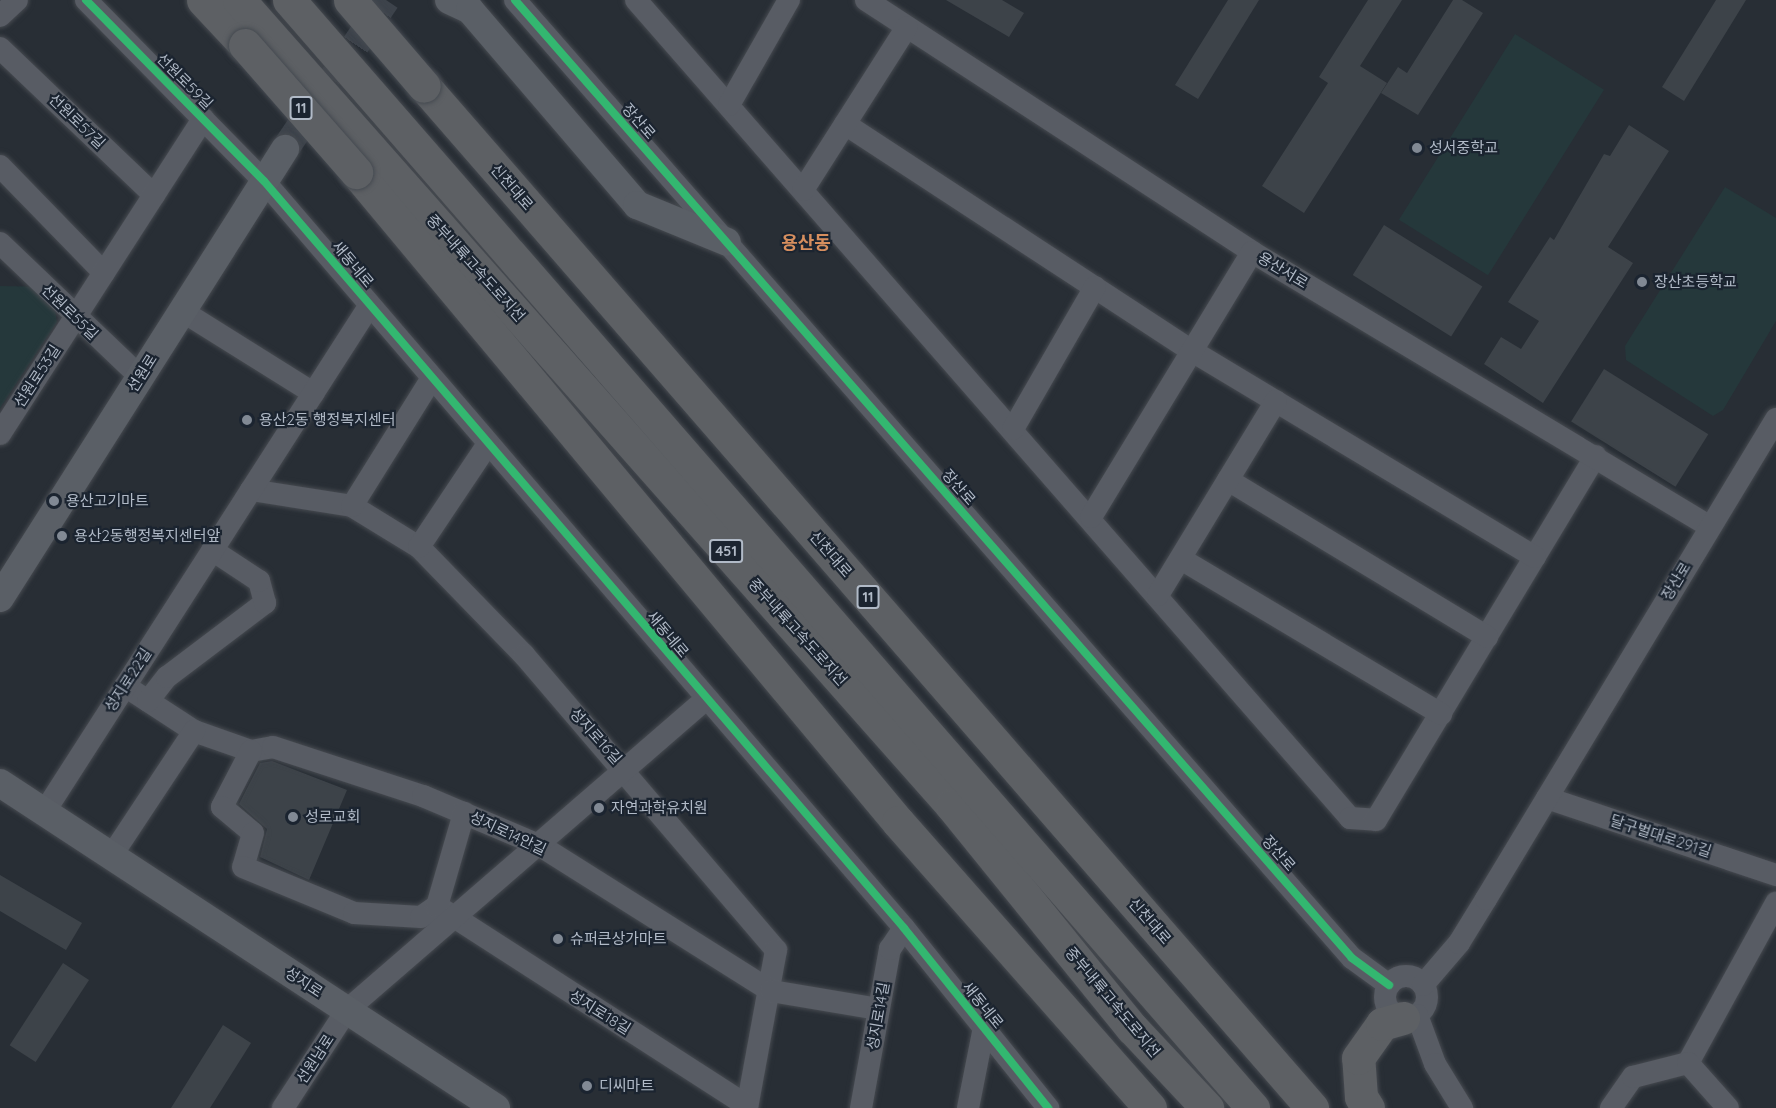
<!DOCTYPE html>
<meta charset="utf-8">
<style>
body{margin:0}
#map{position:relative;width:1776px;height:1108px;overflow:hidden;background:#282e35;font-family:Quicksand,"Noto Sans KR",sans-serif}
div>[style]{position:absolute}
.green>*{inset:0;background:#25383b;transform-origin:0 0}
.building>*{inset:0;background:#3d4349;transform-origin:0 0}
.major-tunnel>*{height:28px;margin-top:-14px;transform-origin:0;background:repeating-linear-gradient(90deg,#3d434b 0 28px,transparent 0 42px)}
.roads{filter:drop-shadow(0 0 2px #464a50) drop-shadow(0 0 2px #464a50)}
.minor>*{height:22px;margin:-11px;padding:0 11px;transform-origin:11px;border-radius:11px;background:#585c64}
.minor>.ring{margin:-11px;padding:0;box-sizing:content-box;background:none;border:22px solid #585c64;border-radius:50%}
.major>*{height:28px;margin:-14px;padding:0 14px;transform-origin:14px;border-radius:14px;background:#5a5f66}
.highway>*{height:33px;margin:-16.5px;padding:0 16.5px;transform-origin:16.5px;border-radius:16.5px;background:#5d6064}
.bridges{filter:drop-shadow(0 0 2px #454a51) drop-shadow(0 0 2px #454a51)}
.highway-bridge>*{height:33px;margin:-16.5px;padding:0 16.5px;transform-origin:16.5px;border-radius:16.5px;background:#5d6064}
.cycleway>*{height:8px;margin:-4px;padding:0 4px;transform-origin:4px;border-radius:4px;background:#33b770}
.dots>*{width:16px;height:16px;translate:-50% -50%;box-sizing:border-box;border:3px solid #1b2430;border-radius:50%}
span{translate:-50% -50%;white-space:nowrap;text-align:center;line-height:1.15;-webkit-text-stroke:4.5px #1b2430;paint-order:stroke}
.shield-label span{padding:2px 4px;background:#1b2430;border:2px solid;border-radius:4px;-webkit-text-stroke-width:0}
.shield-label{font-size:14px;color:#b1bac7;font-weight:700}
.street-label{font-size:15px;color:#b1bac7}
.poi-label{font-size:15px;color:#b1bac7}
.left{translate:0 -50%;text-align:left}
.quarter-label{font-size:18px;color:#d68e5e;font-weight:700}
</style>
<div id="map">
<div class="green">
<i style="left:1515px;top:34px;width:105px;height:219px;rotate:32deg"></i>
<i style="clip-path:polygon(1725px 187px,1776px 218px,1776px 321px,1723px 410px,1713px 416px,1626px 360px,1625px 346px)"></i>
<i style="clip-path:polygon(0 286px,51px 287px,57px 322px,0 408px)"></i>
</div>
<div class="building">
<i style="clip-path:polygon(946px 0,1002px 0,1024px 13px,1009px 37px)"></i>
<i style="clip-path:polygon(1228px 0,1259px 0,1198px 99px,1175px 85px)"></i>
<i style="clip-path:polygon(1368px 0,1402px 0,1360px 66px,1387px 83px,1304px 213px,1262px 186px,1328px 83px,1319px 77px)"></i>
<i style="clip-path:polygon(1453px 0,1462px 0,1483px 13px,1418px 115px,1381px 93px,1398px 67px,1407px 73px)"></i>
<i style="clip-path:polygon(1716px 0,1746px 0,1684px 101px,1662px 87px)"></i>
<i style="clip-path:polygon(1629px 125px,1669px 151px,1608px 247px,1633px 263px,1543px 403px,1484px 364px,1501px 337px,1521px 349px,1539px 321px,1508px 302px,1550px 237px,1554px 240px,1604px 154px,1610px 156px)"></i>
<i style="left:1384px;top:225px;width:116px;height:59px;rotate:32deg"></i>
<i style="left:1604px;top:369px;width:123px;height:62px;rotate:32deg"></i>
<i style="clip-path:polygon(272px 761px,347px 790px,309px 880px,260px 857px,267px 829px,239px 804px,260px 763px)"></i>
<i style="clip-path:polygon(0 875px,82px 923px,66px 950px,0 911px)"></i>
<i style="left:63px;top:963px;width:31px;height:98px;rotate:33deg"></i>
<i style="clip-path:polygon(223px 1025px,251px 1043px,210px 1108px,171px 1108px)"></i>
</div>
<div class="major-tunnel">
<i style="left:285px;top:149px;width:180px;rotate:-55.9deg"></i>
</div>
<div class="roads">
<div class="minor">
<i style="left:86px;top:0;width:254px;rotate:45.5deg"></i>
<i style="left:264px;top:181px;width:984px;rotate:49.41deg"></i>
<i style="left:904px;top:928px;width:231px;rotate:51.3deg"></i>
<i style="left:515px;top:0;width:1272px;rotate:48.86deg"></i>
<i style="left:1352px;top:958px;width:46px;rotate:36.1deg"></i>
<i style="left:636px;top:0;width:1086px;rotate:48.88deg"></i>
<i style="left:1350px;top:818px;width:26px;rotate:4deg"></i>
<i style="left:1376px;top:820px;width:425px;rotate:-58.9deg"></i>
<i style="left:866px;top:0;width:461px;rotate:33.1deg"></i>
<i style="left:1252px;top:252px;width:533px;rotate:30.95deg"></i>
<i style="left:0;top:16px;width:23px;rotate:-43deg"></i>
<i style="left:0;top:48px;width:213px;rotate:43.7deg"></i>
<i style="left:729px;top:105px;width:121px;rotate:-60.3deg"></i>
<i style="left:845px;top:124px;width:415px;rotate:33.2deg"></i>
<i style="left:1192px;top:351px;width:400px;rotate:31deg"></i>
<i style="left:0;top:166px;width:149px;rotate:45.8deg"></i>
<i style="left:803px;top:190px;width:193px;rotate:-57.5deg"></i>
<i style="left:0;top:243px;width:194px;rotate:43.7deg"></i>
<i style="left:182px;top:311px;width:155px;rotate:32deg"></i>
<i style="left:1013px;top:429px;width:164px;rotate:-60deg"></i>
<i style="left:0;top:434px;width:375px;rotate:-57.2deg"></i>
<i style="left:1228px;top:480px;width:303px;rotate:31.2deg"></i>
<i style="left:251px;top:490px;width:102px;rotate:9deg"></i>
<i style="left:352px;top:506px;width:79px;rotate:31.5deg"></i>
<i style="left:419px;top:547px;width:151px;rotate:45.8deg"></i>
<i style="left:524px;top:655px;width:388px;rotate:49.5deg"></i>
<i style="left:776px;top:950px;width:161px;rotate:100.4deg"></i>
<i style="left:352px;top:506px;width:151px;rotate:-58deg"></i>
<i style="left:1091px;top:517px;width:310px;rotate:-58.7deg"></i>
<i style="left:419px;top:547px;width:124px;rotate:-56.2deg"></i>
<i style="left:1181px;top:559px;width:303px;rotate:30.8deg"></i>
<i style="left:1158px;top:595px;width:227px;rotate:-58.7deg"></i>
<i style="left:125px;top:686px;width:82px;rotate:33.1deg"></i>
<i style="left:194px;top:731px;width:60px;rotate:19.3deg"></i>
<i style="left:251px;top:751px;width:22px;rotate:-10deg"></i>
<i style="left:273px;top:747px;width:158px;rotate:18.1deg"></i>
<i style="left:423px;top:796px;width:126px;rotate:22.9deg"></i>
<i style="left:539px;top:845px;width:274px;rotate:32.2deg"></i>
<i style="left:771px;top:991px;width:109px;rotate:9.5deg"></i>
<i style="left:148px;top:701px;width:31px;rotate:-52deg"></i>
<i style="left:167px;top:677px;width:123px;rotate:-37.1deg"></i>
<i style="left:265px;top:603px;width:23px;rotate:-105deg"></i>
<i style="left:259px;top:581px;width:56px;rotate:-146.6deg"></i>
<i style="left:251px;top:751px;width:63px;rotate:117.4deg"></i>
<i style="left:222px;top:807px;width:40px;rotate:40deg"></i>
<i style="left:253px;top:833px;width:35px;rotate:106deg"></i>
<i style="left:243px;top:867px;width:120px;rotate:22.5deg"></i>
<i style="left:354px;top:913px;width:67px;rotate:3.4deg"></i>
<i style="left:421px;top:917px;width:19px;rotate:-35deg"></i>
<i style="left:437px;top:906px;width:369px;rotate:32.8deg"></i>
<i style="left:1547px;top:798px;width:242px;rotate:18.6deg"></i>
<i style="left:45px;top:811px;width:601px;rotate:-57.29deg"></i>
<i style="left:112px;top:855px;width:149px;rotate:-56.5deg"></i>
<i style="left:437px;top:906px;width:97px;rotate:-73.8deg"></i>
<i class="ring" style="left:1385px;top:976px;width:20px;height:20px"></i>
<i style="left:1423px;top:985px;width:55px;rotate:-49.4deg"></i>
<i style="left:1459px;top:943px;width:52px;rotate:-58.5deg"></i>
<i style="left:1486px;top:899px;width:561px;rotate:-58.86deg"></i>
<i style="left:1417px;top:1015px;width:52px;rotate:69.8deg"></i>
<i style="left:1435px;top:1064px;width:52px;rotate:58.5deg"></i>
<i style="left:1688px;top:1063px;width:183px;rotate:-61.2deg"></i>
<i style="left:283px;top:1108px;width:117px;rotate:-56.9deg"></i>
<i style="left:347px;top:1010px;width:475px;rotate:-40.9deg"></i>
<i style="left:861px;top:1108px;width:162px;rotate:-79.7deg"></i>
<i style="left:890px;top:949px;width:25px;rotate:-56deg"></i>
<i style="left:968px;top:1108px;width:83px;rotate:-78.8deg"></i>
<i style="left:1611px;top:1108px;width:38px;rotate:-55deg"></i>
<i style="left:1633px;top:1077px;width:57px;rotate:-14.3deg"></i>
<i style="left:1688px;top:1063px;width:60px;rotate:48.4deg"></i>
</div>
<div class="major">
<i style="left:449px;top:0;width:23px;rotate:25deg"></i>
<i style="left:470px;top:10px;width:257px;rotate:49.4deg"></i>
<i style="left:637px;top:205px;width:97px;rotate:22.3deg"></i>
<i style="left:0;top:598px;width:532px;rotate:-57.59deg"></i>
<i style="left:0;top:783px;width:593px;rotate:33.23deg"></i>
</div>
<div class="highway">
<i style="left:203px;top:0;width:62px;rotate:47deg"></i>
<i style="left:239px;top:0;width:1076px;rotate:48.5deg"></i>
<i style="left:952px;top:806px;width:286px;rotate:51deg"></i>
<i style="left:1132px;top:1028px;width:110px;rotate:46.8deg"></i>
<i style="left:289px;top:0;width:1469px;rotate:48.98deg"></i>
<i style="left:424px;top:86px;width:1354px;rotate:49.01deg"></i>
<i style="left:356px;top:172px;width:846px;rotate:50.18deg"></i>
<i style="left:898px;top:822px;width:381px;rotate:48.6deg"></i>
<i style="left:1368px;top:1108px;width:13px;rotate:-122deg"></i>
<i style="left:1361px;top:1097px;width:39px;rotate:-94deg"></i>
<i style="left:1358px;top:1058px;width:42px;rotate:-54.8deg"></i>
<i style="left:1382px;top:1024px;width:22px;rotate:-16deg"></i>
</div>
</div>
<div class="bridges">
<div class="highway-bridge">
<i style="left:350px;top:0;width:113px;rotate:49.3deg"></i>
<i style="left:245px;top:45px;width:169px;rotate:48.8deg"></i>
</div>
</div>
<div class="cycleway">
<i style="left:86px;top:0;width:254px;rotate:45.5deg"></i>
<i style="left:264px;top:181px;width:984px;rotate:49.41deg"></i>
<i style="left:904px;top:928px;width:231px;rotate:51.3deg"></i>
<i style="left:515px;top:0;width:1272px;rotate:48.86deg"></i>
<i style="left:1352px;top:958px;width:46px;rotate:36.1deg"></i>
</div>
<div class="dots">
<i style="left:1417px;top:148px;background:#818994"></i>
<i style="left:1642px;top:282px;background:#818994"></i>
<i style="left:247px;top:420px;background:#818994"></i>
<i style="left:54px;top:501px;background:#818994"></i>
<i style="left:62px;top:536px;background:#818994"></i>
<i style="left:599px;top:808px;background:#818994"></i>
<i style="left:293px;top:817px;background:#818994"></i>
<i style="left:558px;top:939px;background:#818994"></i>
<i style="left:587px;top:1086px;background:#818994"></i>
</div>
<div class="shield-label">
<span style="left:301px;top:108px">11</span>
<span style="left:726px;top:551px">451</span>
<span style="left:868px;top:597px">11</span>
</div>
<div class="street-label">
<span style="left:185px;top:81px;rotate:45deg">선원로59길</span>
<span style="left:77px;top:121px;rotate:44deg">선원로57길</span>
<span style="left:639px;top:121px;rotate:49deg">장산로</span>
<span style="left:512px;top:187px;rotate:49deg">신천대로</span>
<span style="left:353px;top:264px;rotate:50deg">새동네로</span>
<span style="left:476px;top:268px;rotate:48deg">중부내륙고속도로지선</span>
<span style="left:1283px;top:270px;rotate:31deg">용산서로</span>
<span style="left:70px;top:312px;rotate:44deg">선원로55길</span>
<span style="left:142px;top:373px;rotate:-58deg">선원로</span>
<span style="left:37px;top:376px;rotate:-57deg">선원로53길</span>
<span style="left:959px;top:487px;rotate:49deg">장산로</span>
<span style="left:831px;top:554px;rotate:49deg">신천대로</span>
<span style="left:1676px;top:581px;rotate:-59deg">장산로</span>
<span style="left:798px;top:632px;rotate:48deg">중부내륙고속도로지선</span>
<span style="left:668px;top:634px;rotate:50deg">새동네로</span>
<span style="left:128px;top:680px;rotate:-57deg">성지로22길</span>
<span style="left:596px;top:736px;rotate:48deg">성지로16길</span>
<span style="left:508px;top:833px;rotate:25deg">성지로14안길</span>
<span style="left:1661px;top:836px;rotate:18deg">달구벌대로291길</span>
<span style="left:1279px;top:853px;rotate:49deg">장산로</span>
<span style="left:1150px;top:921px;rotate:49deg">신천대로</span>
<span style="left:304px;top:982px;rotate:33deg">성지로</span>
<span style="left:1113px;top:1002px;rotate:50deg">중부내륙고속도로지선</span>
<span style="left:983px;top:1005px;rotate:51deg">새동네로</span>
<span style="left:600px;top:1012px;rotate:32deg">성지로18길</span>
<span style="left:878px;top:1016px;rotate:-80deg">성지로14길</span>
<span style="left:315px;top:1059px;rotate:-57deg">선원남로</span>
</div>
<div class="poi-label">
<span class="left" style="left:1429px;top:148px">성서중학교</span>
<span class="left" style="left:1654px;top:282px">장산초등학교</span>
<span class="left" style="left:259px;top:420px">용산2동 행정복지센터</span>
<span class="left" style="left:66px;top:501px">용산고기마트</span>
<span class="left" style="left:74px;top:536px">용산2동행정복지센터앞</span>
<span class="left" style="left:611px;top:808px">자연과학유치원</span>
<span class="left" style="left:305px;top:817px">성로교회</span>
<span class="left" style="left:570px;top:939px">슈퍼큰상가마트</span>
<span class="left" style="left:599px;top:1086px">디씨마트</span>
</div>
<div class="quarter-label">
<span style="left:806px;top:243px">용산동</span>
</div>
</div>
